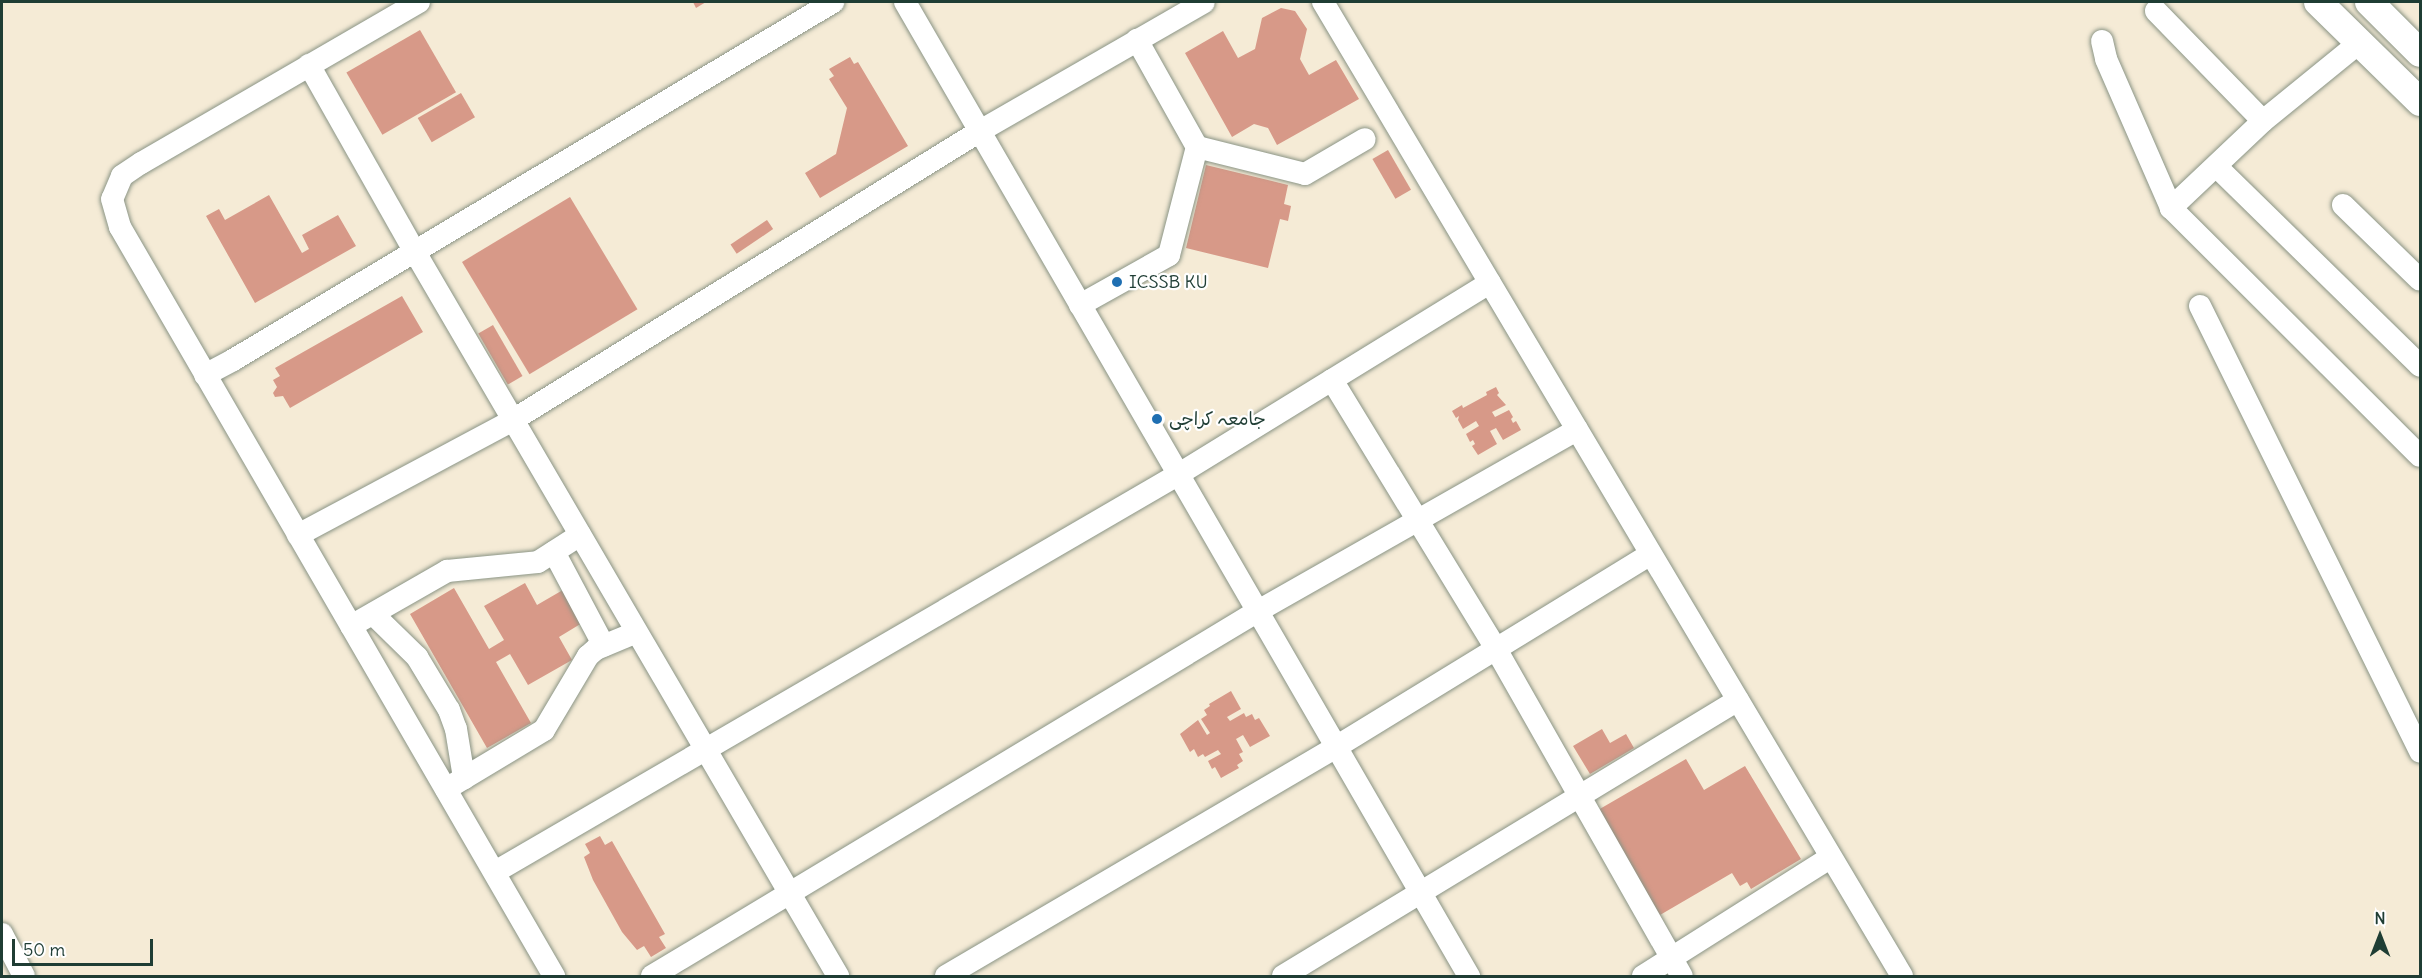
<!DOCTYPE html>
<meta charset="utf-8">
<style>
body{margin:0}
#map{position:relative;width:2422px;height:978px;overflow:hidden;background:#f5ebd6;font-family:Delius,"Playpen Sans Arabic",sans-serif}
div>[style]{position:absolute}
.building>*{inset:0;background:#d79988;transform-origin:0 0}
.roads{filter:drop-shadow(0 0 2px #8a9485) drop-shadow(0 0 2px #8a9485)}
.minor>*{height:22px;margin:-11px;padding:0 11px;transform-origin:11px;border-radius:11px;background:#fff}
.major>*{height:28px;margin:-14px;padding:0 14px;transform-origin:14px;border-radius:14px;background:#fff}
.dots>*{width:16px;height:16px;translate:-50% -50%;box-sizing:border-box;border:3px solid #fff;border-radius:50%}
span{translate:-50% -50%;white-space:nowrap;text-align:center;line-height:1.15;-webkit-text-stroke:4.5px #fff;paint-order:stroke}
.poi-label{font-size:18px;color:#1f3d34}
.left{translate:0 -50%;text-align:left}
.frame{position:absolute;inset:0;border:3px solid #1f3d34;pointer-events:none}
.north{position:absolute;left:2350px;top:906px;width:60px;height:60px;-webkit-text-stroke:4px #fff;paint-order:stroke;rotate:0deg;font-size:16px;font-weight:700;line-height:24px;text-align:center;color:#1f3d34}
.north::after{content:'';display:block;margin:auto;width:21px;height:27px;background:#1f3d34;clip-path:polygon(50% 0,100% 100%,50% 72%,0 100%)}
.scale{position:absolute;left:12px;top:939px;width:141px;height:27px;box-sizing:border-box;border:3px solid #1f3d34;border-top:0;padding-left:8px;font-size:18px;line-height:21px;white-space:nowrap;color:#1f3d34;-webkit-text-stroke:4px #fff;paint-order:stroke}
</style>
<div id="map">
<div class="building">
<i style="clip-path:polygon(693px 2px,706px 2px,696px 8px)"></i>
<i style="clip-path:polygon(1281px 8px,1295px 11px,1307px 29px,1300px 59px,1309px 75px,1336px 60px,1359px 99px,1277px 145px,1268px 128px,1254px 124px,1232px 137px,1185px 53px,1223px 31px,1238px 58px,1255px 49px,1262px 18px)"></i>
<i style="left:420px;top:30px;width:72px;height:85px;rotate:60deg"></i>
<i style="clip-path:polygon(850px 57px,854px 64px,858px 62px,908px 146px,820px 198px,805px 173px,836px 154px,847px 108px,829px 79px,834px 76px,829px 69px)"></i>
<i style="left:461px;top:93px;width:28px;height:50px;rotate:60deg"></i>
<i style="left:1388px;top:150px;width:46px;height:18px;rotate:60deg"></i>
<i style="clip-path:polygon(1206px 165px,1288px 185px,1284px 204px,1291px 206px,1288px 221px,1280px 219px,1268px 268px,1186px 248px)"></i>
<i style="clip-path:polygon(269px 195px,302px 253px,309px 249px,302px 235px,338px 215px,356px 246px,255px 303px,206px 216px,219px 209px,225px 220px)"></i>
<i style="left:570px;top:197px;width:131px;height:126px;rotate:59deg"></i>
<i style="left:767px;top:220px;width:11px;height:44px;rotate:56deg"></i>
<i style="clip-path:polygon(402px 296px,423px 332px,290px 408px,283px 396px,275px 397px,273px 393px,277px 387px,273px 380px,280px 376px,275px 368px)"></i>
<i style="left:493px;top:325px;width:59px;height:17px;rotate:60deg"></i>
<i style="clip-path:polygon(1496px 387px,1499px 393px,1497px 395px,1506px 405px,1492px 412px,1495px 417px,1509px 410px,1513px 417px,1511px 419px,1513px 423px,1516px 421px,1521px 430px,1503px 440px,1496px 428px,1490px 431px,1497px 444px,1478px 455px,1472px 446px,1475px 444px,1473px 440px,1470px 442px,1466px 434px,1479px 426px,1476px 421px,1463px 429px,1458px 420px,1459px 416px,1456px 418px,1452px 411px,1462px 405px,1463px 408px,1487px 395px,1486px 392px)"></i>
<i style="clip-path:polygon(525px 583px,537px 605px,568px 587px,587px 620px,559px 637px,572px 660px,528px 685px,510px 654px,496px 662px,531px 723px,487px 748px,410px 614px,454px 588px,489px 649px,504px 640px,484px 606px)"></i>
<i style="clip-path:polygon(1231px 691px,1241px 709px,1227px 717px,1230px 721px,1244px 713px,1246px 717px,1252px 714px,1255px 720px,1259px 718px,1270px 736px,1250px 747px,1243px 735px,1236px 739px,1243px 752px,1239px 754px,1243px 761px,1237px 765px,1239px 768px,1221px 778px,1215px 767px,1212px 769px,1208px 761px,1221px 754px,1218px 750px,1205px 757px,1203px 754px,1198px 757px,1194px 749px,1190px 752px,1180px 734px,1198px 720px,1207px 735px,1210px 733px,1201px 719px,1207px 715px,1204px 710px,1210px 706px,1209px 704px)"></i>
<i style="clip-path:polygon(1602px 729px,1610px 743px,1626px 734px,1634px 748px,1590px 774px,1573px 746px)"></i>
<i style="clip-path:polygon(1686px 759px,1704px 790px,1745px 766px,1801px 859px,1751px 889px,1747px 882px,1740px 886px,1732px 873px,1660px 915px,1598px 810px)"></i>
<i style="clip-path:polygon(600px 836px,605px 845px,612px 841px,665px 934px,659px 937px,666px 948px,651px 957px,644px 946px,637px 950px,622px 932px,593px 880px,584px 857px,590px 853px,585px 844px)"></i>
</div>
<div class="roads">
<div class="minor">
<i style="left:419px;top:2px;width:321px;rotate:149.9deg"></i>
<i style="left:141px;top:163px;width:23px;rotate:146deg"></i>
<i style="left:122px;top:176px;width:25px;rotate:113deg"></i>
<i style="left:112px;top:199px;width:29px;rotate:74deg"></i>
<i style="left:120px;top:227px;width:866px;rotate:59.91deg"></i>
<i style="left:905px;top:2px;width:1126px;rotate:59.93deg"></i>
<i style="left:1323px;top:2px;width:1133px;rotate:59.27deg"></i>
<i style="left:2156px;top:11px;width:153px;rotate:45.8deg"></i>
<i style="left:2263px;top:121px;width:127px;rotate:136.6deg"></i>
<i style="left:2102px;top:41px;width:18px;rotate:77deg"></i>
<i style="left:2106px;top:59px;width:163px;rotate:66.4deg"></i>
<i style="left:2171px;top:208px;width:351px;rotate:44.9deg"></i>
<i style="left:309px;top:65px;width:215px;rotate:60.5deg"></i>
<i style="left:415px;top:252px;width:839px;rotate:59.7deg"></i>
<i style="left:2263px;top:121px;width:124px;rotate:-39.1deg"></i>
<i style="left:1197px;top:147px;width:111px;rotate:14deg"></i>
<i style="left:1305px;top:174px;width:69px;rotate:-30.3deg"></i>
<i style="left:2217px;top:167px;width:284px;rotate:44.4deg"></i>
<i style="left:2343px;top:205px;width:107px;rotate:44.2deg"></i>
<i style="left:1080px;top:305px;width:102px;rotate:-29.3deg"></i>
<i style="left:1169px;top:255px;width:112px;rotate:-75.5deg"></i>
<i style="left:1197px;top:147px;width:123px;rotate:-119.3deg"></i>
<i style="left:2200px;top:306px;width:497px;rotate:63.7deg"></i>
<i style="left:205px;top:375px;width:32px;rotate:-28deg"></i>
<i style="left:233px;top:360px;width:699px;rotate:-30.82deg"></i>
<i style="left:1332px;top:380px;width:315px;rotate:58.6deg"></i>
<i style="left:1496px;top:649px;width:376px;rotate:60.4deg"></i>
<i style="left:298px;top:535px;width:244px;rotate:-28.1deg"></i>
<i style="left:513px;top:420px;width:549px;rotate:-31.75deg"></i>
<i style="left:980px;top:131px;width:258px;rotate:-29.9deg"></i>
<i style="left:554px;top:552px;width:106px;rotate:62deg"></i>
<i style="left:373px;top:614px;width:62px;rotate:44.3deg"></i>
<i style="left:417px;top:657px;width:62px;rotate:58.9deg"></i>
<i style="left:449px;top:710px;width:20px;rotate:70deg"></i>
<i style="left:456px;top:729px;width:50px;rotate:80.7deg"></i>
<i style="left:351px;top:626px;width:111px;rotate:-29.8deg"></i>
<i style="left:447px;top:571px;width:91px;rotate:-5.6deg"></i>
<i style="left:538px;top:562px;width:50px;rotate:-32.7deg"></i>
<i style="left:446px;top:789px;width:114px;rotate:-31deg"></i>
<i style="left:544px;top:730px;width:86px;rotate:-59.3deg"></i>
<i style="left:588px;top:656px;width:11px;rotate:-41deg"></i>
<i style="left:596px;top:649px;width:44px;rotate:-22.5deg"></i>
<i style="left:495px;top:872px;width:791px;rotate:-30.19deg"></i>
<i style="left:1179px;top:474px;width:365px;rotate:-31.6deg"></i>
<i style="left:2px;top:934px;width:47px;rotate:62.4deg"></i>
<i style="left:652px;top:976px;width:707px;rotate:-31.06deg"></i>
<i style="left:1258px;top:611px;width:367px;rotate:-29.6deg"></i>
<i style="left:946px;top:976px;width:452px;rotate:-30.4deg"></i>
<i style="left:1336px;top:747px;width:369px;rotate:-31.5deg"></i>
<i style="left:1283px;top:976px;width:532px;rotate:-31.24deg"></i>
<i style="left:1643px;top:976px;width:222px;rotate:-32.3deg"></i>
</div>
<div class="major">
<i style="left:2318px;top:2px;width:143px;rotate:44.4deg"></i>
<i style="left:2369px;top:2px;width:72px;rotate:45deg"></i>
</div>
</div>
<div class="dots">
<i style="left:1117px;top:282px;background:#1f6fb2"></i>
<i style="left:1157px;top:419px;background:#1f6fb2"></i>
</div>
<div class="poi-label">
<span class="left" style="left:1129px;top:282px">ICSSB KU</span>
<span class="left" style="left:1169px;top:419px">جامعہ کراچی</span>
</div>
<div class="frame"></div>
<div class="north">N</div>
<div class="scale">50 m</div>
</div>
